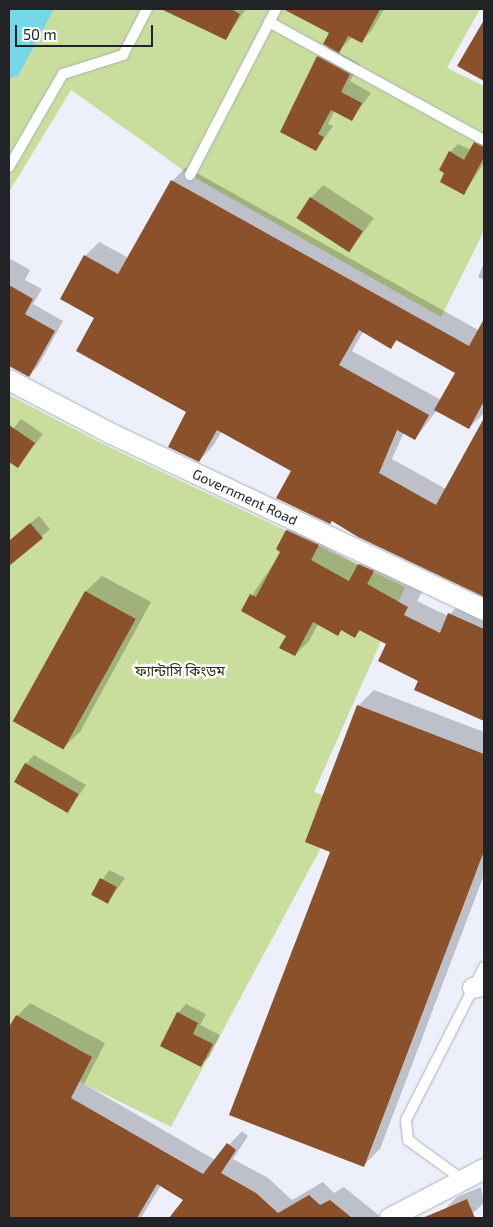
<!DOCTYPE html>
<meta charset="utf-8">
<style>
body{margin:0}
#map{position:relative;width:493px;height:1227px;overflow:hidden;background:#edf0fa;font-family:"Exo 2","Noto Sans Bengali",sans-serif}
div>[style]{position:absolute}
.green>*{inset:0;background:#c9de9c}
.water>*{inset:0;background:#76d7e8}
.shadow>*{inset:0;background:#0003}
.building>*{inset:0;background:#8b512a;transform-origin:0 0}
.roads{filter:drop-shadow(0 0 1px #acafb8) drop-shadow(0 0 1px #acafb8)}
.lane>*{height:10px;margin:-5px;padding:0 5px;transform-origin:5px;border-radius:5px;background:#fff}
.street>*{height:20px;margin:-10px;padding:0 10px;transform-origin:10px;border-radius:10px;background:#fff}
span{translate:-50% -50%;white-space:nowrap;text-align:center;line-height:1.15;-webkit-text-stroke:5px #fefefe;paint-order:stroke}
.street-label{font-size:14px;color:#222326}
.park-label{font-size:14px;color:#253100}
.frame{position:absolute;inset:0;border:10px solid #222326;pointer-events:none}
.scale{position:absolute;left:15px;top:25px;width:138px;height:22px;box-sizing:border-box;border:2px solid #222326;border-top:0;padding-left:6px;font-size:15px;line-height:18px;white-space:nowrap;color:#222326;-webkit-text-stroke:4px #fefefe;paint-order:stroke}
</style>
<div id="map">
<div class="green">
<i style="clip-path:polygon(9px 9px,480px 9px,447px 68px,484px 86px,484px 231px,441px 317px,190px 175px,71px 90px,9px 192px)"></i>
<i style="clip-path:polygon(9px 395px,105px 445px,405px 587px,314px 792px,345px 803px,171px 1127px,86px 1085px,9px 1039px)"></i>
</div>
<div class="water">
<i style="clip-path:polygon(9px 9px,54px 9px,18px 76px,9px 78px)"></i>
</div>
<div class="shadow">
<i style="clip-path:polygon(246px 9px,225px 39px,166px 10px,167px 9px)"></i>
<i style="clip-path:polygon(305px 9px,384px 9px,372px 30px,361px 41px,352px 37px,338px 52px,359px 64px,350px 81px,371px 93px,352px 119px,335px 110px,328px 124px,333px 126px,316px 150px,318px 57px,329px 46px,331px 32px,301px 17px)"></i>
<i style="clip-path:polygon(484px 21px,484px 80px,459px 65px)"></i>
<i style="clip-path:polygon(484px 135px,484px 163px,464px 193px,446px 172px,450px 152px,458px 144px,471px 150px)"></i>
<i style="clip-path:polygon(evenodd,186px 167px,480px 331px,484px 325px,483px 414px,469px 428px,437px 410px,415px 439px,404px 432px,392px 459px,446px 489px,484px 425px,484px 596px,358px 536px,292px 470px,222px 431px,213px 446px,199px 461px,187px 412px,96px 317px,85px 256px,99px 242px,129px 258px,172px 181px,186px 167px,363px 332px,391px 347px,398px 340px,457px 372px,441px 400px,352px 351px,363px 332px)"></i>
<i style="clip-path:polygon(323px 185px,374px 218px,349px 251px,311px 198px)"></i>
<i style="clip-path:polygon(9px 258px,30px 270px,25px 280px,42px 289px,33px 304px,63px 321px,38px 366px,29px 376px,9px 364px)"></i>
<i style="clip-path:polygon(484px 263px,484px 280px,478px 277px)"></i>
<i style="clip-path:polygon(21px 419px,43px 434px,18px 466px,9px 460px,9px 434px)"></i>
<i style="clip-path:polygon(39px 516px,50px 529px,9px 565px,9px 541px)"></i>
<i style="clip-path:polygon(301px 516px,332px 531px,324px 546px,359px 565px,373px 550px,380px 569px,422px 592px,417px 601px,448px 616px,464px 599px,484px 609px,484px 720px,416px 689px,420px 680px,388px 644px,361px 630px,354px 637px,342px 630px,338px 634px,318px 624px,309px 641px,295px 655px,287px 635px,242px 610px,282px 551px,277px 549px,287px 530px)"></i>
<i style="clip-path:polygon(102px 576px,151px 602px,80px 732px,64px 747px,15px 721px,86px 591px)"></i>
<i style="clip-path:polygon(374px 690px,484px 732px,484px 875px,380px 1149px,364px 1165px,331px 851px,358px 706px)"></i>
<i style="clip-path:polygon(34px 755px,86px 785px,68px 811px,26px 764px)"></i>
<i style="clip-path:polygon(109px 870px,125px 878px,108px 902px,93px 894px)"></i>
<i style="clip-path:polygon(30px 1003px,105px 1043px,84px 1084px,215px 1160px,242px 1131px,248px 1136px,233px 1159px,268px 1178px,292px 1200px,323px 1182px,334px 1193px,344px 1187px,382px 1218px,181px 1218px,174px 1213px,185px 1199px,161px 1185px,141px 1218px,9px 1218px,9px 1032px,17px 1016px)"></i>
<i style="clip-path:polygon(186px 1004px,206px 1014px,200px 1025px,220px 1035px,209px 1057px,200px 1065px,178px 1013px)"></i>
<i style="clip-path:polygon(481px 1187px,484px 1203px,470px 1216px,475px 1218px,421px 1218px,445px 1209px,457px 1197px)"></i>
</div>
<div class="building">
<i style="clip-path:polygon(161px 9px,231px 9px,240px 14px,226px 40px)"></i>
<i style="clip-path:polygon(283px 9px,380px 9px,362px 43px,348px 36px,339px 53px,323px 44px,329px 33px)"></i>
<i style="clip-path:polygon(484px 20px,484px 81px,457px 66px)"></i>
<i style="clip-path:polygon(317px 56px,350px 74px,341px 92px,362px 103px,352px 121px,331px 110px,318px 134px,324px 137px,316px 151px,280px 132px)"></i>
<i style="clip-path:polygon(474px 142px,484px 147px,484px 157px,464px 195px,440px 182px,444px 173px,439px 170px,449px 151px,464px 160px)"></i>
<i style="clip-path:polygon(171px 180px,469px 346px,484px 319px,484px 401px,469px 429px,434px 410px,455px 373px,396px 340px,391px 349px,359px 330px,339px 365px,429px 415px,415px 440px,397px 430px,379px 473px,436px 505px,484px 418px,484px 597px,358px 537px,332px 521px,330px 524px,276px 498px,291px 471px,217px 430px,199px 462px,168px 447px,186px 412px,76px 351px,94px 318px,60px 299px,84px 255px,118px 274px)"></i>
<i style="left:310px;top:197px;width:63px;height:25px;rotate:33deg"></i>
<i style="clip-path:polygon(9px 285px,33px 299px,25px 314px,55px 331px,29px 377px,9px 366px)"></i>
<i style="clip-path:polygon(9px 425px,35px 443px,18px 468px,9px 462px)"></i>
<i style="clip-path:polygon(30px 523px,43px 538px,9px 566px,9px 541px)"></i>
<i style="clip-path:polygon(286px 530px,319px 545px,311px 560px,349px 581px,358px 564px,374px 571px,367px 584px,408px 607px,404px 615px,440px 633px,448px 613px,484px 629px,484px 721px,414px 690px,418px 681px,378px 661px,386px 644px,359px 630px,355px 638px,341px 630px,338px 636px,313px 622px,295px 656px,279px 648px,286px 636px,241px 611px,250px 594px,256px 597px,280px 552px,276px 549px)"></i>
<i style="left:85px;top:591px;width:58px;height:149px;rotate:29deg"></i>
<i style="clip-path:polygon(357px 705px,484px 754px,484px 851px,364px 1167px,229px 1115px,330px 852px,305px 842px)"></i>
<i style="left:25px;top:763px;width:62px;height:22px;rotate:30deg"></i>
<i style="left:100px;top:878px;width:19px;height:19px;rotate:28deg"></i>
<i style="clip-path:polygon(177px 1012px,198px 1023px,193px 1034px,213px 1044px,201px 1067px,160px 1046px)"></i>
<i style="clip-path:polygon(16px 1015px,92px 1057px,71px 1098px,203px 1174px,227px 1143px,236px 1150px,221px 1173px,256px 1193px,278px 1213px,309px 1195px,320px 1205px,330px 1200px,352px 1218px,169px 1218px,183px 1200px,157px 1184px,137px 1218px,9px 1218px,9px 1027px)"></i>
<i style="clip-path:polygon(467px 1199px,475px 1218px,423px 1218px)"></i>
</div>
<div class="roads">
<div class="lane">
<i style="left:269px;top:22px;width:245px;rotate:28.8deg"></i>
<i style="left:9px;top:167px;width:108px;rotate:-59.9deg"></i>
<i style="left:63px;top:74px;width:63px;rotate:-17.6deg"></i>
<i style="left:123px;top:55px;width:52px;rotate:-62.4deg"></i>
<i style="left:190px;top:175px;width:187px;rotate:-62.6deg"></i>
<i style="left:463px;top:1180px;width:68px;rotate:-144deg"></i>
<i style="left:408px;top:1140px;width:20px;rotate:-96deg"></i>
<i style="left:406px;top:1120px;width:172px;rotate:-63deg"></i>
</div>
<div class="street">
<i style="left:9px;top:380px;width:116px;rotate:27.7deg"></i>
<i style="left:112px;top:434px;width:412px;rotate:25.3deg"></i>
<i style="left:473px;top:988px;width:11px;rotate:-15deg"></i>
<i style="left:390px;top:1218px;width:106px;rotate:-27.5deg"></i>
</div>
</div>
<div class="street-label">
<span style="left:245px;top:497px;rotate:25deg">Government Road</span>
</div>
<div class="park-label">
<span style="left:180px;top:671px">ফ্যান্টাসি কিংডম</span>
</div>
<div class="frame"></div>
<div class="scale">50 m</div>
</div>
